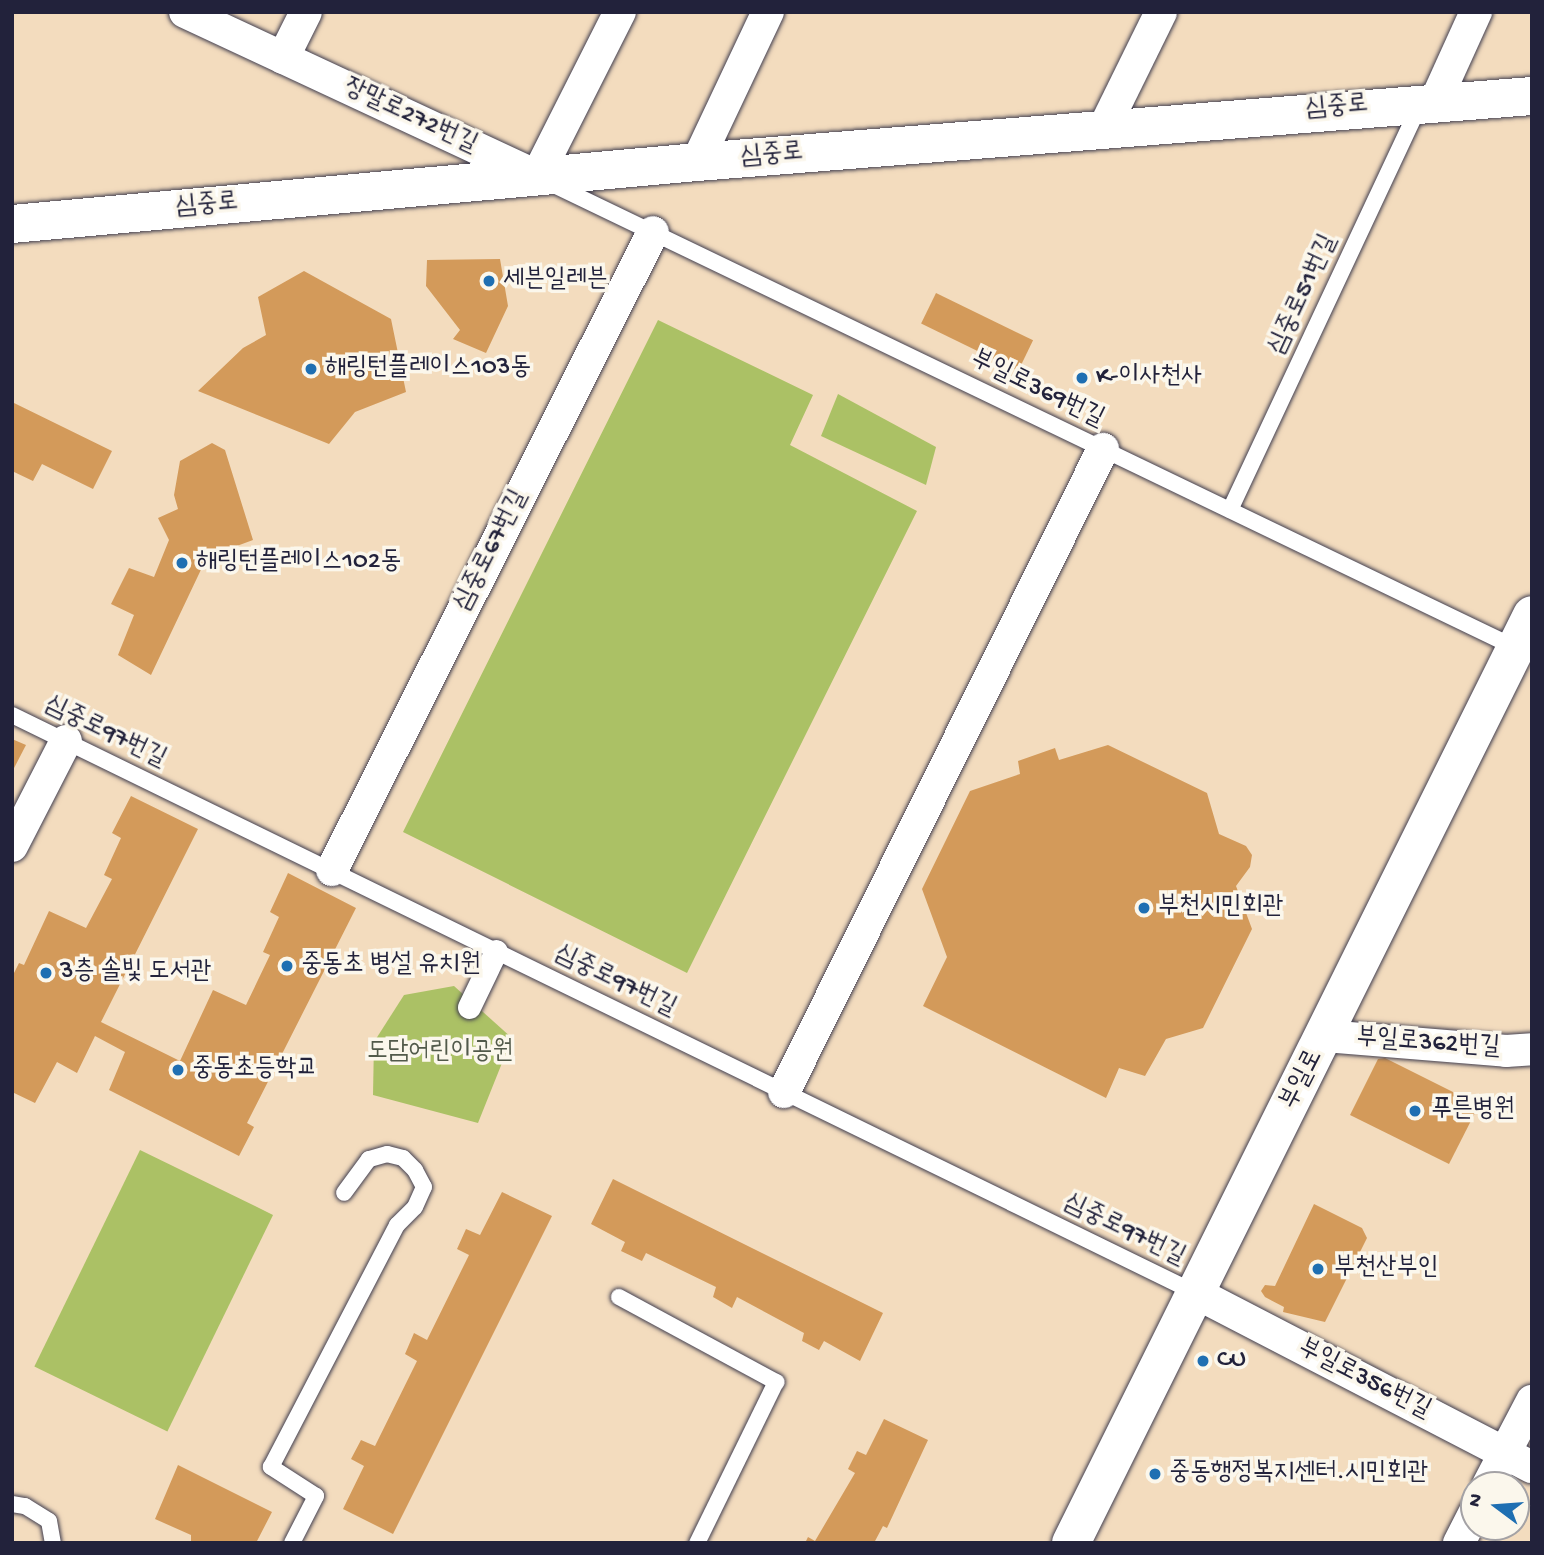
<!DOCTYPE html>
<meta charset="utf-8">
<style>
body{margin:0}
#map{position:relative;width:1544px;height:1555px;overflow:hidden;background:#f3dcbe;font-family:"Gochi Hand","Poor Story",sans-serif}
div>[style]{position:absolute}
.green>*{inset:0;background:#abc165;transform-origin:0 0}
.building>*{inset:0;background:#d39a5a;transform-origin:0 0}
.roads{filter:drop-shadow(0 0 2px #413e4f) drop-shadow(0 0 2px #413e4f)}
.service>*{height:16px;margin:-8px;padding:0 8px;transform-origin:8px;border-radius:8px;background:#fff}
.pedestrian>*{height:23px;margin:-11.5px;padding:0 11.5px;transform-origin:11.5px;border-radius:11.5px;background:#fff}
.minor>*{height:32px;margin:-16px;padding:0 16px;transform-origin:16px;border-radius:16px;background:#fff}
.tertiary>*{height:38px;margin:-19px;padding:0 19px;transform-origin:19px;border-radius:19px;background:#fff}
.dots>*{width:19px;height:19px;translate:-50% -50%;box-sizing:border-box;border:4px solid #fbf7ec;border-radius:50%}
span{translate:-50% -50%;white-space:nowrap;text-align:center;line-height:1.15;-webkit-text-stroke:7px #fbf7ec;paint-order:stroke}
.street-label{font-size:26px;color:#22223b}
.poi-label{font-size:26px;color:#22223b}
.left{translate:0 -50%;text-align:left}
.park-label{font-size:26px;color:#525a4a}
.frame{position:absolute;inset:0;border:14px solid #22223b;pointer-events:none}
.north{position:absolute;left:1460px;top:1471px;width:70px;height:70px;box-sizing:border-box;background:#fbf7ec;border:2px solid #a4a2a5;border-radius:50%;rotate:286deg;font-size:19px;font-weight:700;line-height:28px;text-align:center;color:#22223b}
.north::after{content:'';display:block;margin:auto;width:24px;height:32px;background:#1f6fb2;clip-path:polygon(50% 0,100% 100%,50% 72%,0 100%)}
</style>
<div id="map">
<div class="green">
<i style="clip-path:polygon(658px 320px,813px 395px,790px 445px,917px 511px,687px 973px,403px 832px)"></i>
<i style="clip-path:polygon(838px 394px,936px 447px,926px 485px,821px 436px)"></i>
<i style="clip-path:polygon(454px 986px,512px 1038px,478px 1123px,373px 1095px,374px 1042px,404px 995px)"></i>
<i style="left:140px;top:1150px;width:148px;height:241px;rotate:26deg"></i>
</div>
<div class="building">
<i style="clip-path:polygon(500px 259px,508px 306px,486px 353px,453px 339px,460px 330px,426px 286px,427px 260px)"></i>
<i style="clip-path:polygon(304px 271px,391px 319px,406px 392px,355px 412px,329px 444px,198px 391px,243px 348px,266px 335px,258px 297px)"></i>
<i style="left:936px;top:293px;width:108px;height:34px;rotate:26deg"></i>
<i style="clip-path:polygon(12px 402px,112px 451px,93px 489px,42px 464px,33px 481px,12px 471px)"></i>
<i style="clip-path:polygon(212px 443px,225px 450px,253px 540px,207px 557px,151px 675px,118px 655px,134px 615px,111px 604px,129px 568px,154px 577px,169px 540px,158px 518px,178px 509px,174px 495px,180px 461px)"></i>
<i style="clip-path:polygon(12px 739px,26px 745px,12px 772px)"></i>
<i style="clip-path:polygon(1108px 745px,1207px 793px,1219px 834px,1246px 846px,1252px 855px,1250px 867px,1236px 886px,1252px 929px,1203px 1028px,1166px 1039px,1145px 1076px,1119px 1068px,1106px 1098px,923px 1006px,947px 957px,922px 889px,970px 791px,1020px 774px,1018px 761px,1055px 748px,1059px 760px)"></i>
<i style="clip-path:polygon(131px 796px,198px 829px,101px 1022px,180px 1061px,213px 990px,246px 1005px,270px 955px,263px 952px,279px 917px,270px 912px,288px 873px,356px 908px,247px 1123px,254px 1127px,239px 1156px,109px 1090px,125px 1052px,95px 1036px,77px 1073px,57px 1062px,35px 1103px,12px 1092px,12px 977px,19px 963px,24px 965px,49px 911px,86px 928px,112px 879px,104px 875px,121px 838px,112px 833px)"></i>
<i style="clip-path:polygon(1385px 1058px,1479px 1105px,1449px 1164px,1350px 1115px,1378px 1059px)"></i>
<i style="clip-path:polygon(613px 1179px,883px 1313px,860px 1361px,824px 1341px,819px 1350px,802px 1341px,804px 1333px,737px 1297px,732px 1308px,713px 1297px,716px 1287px,646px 1253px,642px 1261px,621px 1251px,625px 1242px,591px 1224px)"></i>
<i style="clip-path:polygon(502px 1192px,552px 1216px,393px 1534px,343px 1509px,364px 1466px,351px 1459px,361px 1440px,375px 1446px,417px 1361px,405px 1354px,414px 1333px,427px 1340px,469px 1255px,457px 1249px,466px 1229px,480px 1235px)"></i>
<i style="clip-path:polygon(1314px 1204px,1362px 1228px,1367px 1238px,1325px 1322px,1283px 1312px,1284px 1307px,1265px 1297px,1261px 1291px,1265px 1285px,1275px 1286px)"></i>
<i style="clip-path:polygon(884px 1419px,928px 1440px,887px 1528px,883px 1526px,874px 1543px,805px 1543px,808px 1537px,815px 1541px,855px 1473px,848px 1469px,857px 1451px,866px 1455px)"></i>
<i style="clip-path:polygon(178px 1465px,272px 1512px,256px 1543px,191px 1543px,191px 1535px,155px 1519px)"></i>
</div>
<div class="roads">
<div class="service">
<i style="left:552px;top:184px;width:1070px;rotate:25.7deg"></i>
<i style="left:1230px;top:510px;width:445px;rotate:-64.9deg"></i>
<i style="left:12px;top:715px;width:1318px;rotate:26.02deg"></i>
<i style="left:619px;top:1297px;width:179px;rotate:28.4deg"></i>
<i style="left:776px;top:1382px;width:179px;rotate:116.1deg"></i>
<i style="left:12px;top:1504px;width:13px;rotate:9deg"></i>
<i style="left:25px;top:1506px;width:28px;rotate:32deg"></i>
<i style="left:49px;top:1521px;width:22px;rotate:80deg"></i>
<i style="left:292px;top:1543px;width:53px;rotate:-62.9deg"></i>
<i style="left:316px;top:1496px;width:54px;rotate:-147.2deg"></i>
<i style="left:271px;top:1467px;width:273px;rotate:-62.5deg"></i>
<i style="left:397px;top:1225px;width:25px;rotate:-45deg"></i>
<i style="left:415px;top:1207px;width:22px;rotate:-66deg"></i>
<i style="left:424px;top:1187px;width:19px;rotate:-118deg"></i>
<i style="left:415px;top:1170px;width:17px;rotate:-135deg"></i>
<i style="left:403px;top:1158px;width:16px;rotate:-166deg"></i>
<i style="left:387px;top:1154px;width:19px;rotate:164deg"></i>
<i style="left:369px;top:1159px;width:42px;rotate:126.3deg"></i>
</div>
<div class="pedestrian">
<i style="left:469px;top:1007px;width:62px;rotate:-64.3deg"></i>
</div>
<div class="minor">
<i style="left:185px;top:12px;width:388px;rotate:25deg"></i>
<i style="left:537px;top:176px;width:184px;rotate:-63.2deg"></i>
<i style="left:283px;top:58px;width:51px;rotate:-63.4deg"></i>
<i style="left:1436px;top:100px;width:97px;rotate:-65.6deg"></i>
<i style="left:1104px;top:128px;width:129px;rotate:-63.8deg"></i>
<i style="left:697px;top:162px;width:166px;rotate:-64.7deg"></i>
<i style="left:12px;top:846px;width:118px;rotate:-62.8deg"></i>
<i style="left:332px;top:870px;width:714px;rotate:-63.29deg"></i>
<i style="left:1325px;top:1036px;width:182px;rotate:4.7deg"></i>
<i style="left:1506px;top:1051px;width:26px;rotate:-4deg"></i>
<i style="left:784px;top:1092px;width:718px;rotate:-63.61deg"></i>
<i style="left:1196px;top:1293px;width:378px;rotate:27.4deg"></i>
<i style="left:1488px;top:1485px;width:95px;rotate:-62.4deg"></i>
<i style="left:1459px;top:1543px;width:34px;rotate:-63deg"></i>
</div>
<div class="tertiary">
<i style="left:12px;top:224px;width:688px;rotate:-5.17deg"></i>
<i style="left:697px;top:162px;width:838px;rotate:-4.52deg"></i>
<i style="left:1071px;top:1543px;width:1036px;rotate:-63.58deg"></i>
</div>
</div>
<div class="dots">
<i style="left:489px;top:281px;background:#1f6fb2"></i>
<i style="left:311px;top:369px;background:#1f6fb2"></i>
<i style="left:1082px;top:378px;background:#1f6fb2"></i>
<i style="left:182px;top:563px;background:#1f6fb2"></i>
<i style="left:1144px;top:908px;background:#1f6fb2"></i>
<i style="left:287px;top:966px;background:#1f6fb2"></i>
<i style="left:46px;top:973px;background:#1f6fb2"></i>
<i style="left:178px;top:1070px;background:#1f6fb2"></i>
<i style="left:1415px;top:1111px;background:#1f6fb2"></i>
<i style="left:1318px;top:1269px;background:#1f6fb2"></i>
<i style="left:1203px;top:1361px;background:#1f6fb2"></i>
<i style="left:1155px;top:1474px;background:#1f6fb2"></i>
</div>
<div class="street-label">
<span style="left:1337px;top:108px;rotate:-5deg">심중로</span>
<span style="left:410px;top:117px;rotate:25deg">장말로272번길</span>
<span style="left:772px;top:156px;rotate:-5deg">심중로</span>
<span style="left:207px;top:206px;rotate:-5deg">심중로</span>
<span style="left:1304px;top:295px;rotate:-65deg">심중로51번길</span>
<span style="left:1037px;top:390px;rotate:26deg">부일로369번길</span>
<span style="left:492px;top:551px;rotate:-63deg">심중로67번길</span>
<span style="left:105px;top:733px;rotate:26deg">심중로97번길</span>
<span style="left:615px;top:982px;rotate:26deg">심중로97번길</span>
<span style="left:1428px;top:1044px;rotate:4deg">부일로362번길</span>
<span style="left:1303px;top:1080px;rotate:-63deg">부일로</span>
<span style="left:1124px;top:1231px;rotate:26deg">심중로97번길</span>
<span style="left:1364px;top:1380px;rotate:27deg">부일로356번길</span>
</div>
<div class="poi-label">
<span class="left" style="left:503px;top:281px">세븐일레븐</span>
<span class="left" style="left:325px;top:369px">해링턴플레이스103동</span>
<span class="left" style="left:1096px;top:378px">K-이사천사</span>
<span class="left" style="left:196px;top:563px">해링턴플레이스102동</span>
<span class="left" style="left:1158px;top:908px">부천시민회관</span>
<span class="left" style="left:301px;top:966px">중동초 병설 유치원</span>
<span class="left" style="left:60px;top:973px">3층 솔빛 도서관</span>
<span class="left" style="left:192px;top:1070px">중동초등학교</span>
<span class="left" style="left:1431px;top:1111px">푸른병원</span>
<span class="left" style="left:1334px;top:1269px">부천산부인</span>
<span class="left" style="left:1217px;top:1361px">CU</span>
<span class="left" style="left:1169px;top:1474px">중동행정복지센터.시민회관</span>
</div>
<div class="park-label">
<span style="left:440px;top:1053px">도담어린이공원</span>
</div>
<div class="frame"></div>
<div class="north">N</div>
</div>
